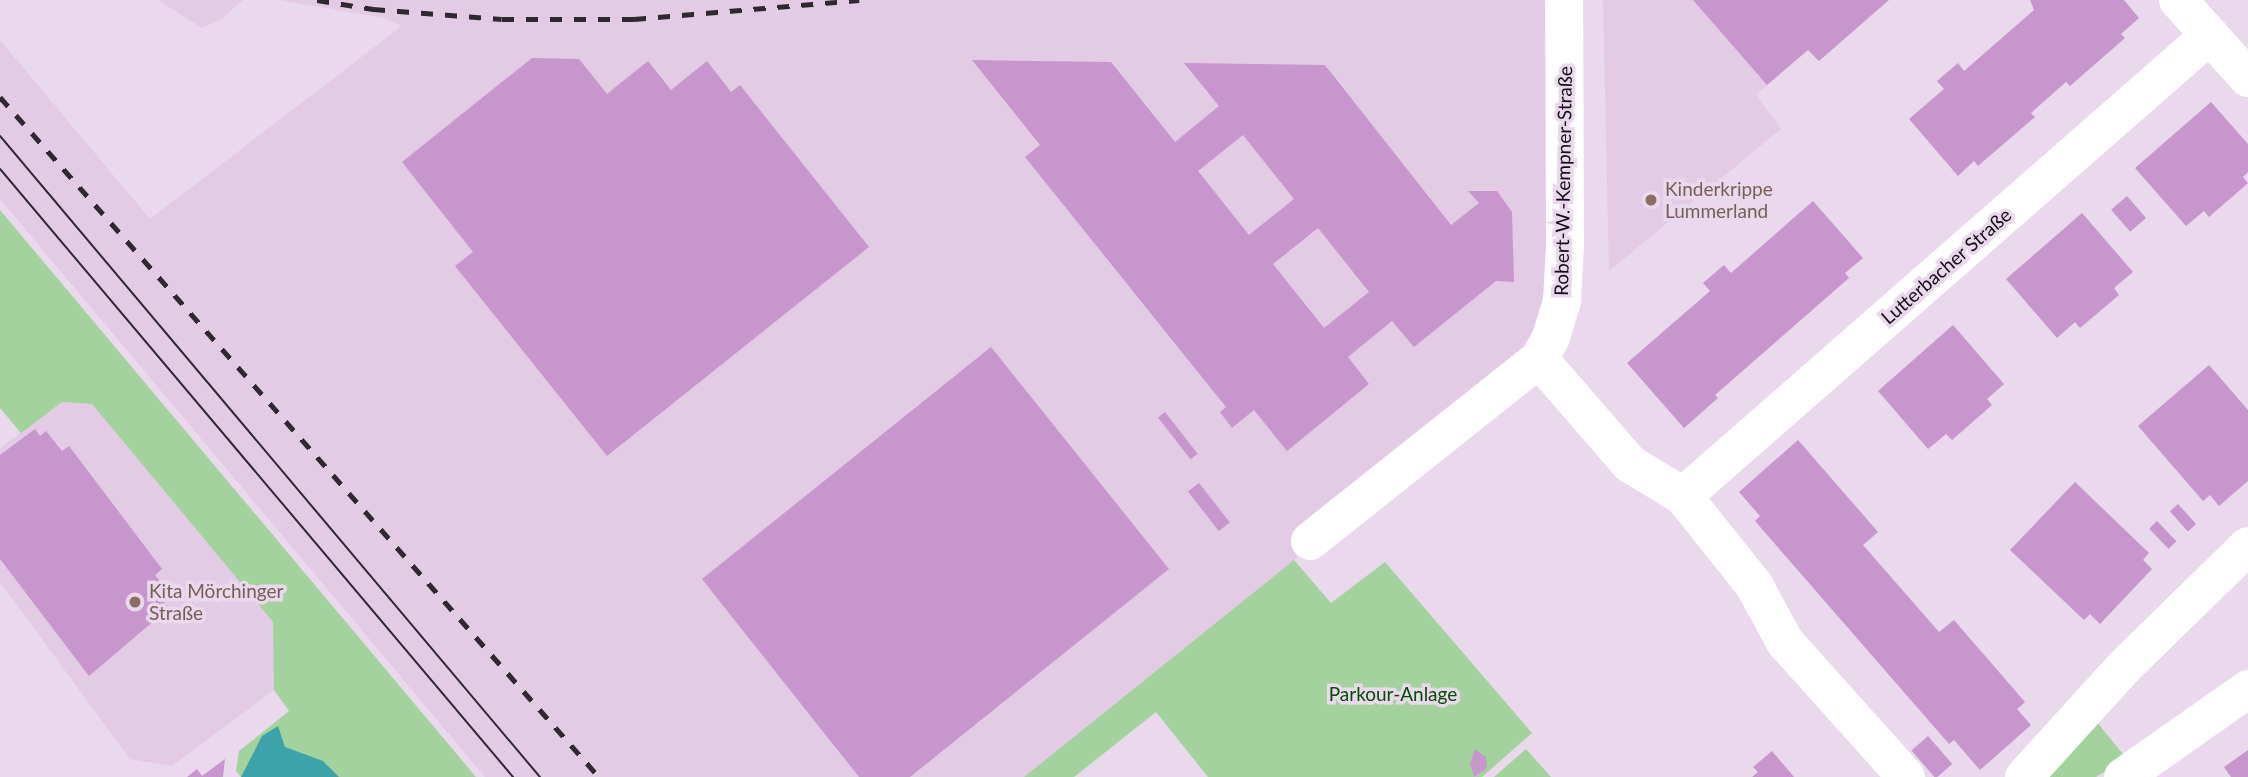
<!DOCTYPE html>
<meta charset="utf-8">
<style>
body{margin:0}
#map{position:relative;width:2248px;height:777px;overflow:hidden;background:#ead8ed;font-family:Lato,sans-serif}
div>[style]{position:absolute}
.built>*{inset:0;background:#e3cae5}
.green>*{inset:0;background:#a3d29e}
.water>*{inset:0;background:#3da3aa}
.building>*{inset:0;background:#c696cc;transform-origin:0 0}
.minor>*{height:38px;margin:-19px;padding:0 19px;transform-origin:19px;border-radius:19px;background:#fff}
.tram>*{height:2px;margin:-1px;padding:0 1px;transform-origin:1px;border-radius:1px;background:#302831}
.rail>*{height:5px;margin-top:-2.5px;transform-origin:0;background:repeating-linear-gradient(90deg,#302831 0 12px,transparent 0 24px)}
.dots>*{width:19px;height:19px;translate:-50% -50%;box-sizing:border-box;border:4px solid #ead8ed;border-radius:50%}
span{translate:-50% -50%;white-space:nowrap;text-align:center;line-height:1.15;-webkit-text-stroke:7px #ead8ed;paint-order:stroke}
.street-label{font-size:19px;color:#130d14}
.education-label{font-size:19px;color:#785e54}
.left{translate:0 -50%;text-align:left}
.park-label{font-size:19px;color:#024e03}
</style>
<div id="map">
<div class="built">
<i style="clip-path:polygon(158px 0,243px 0,222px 19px,202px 28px)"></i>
<i style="clip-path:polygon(279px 0,1564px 0,1551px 337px,1310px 541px,1294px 560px,1024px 777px,485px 777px,0 199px,0 40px,150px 219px,402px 26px,385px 18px)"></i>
<i style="clip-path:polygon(1603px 0,1768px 0,1808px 50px,1756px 95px,1781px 129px,1609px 271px)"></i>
<i style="clip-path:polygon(62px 402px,92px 404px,273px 622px,274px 690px,172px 766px,130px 759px,0 582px,0 448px)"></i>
</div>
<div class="green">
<i style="clip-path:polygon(0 210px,476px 777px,241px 777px,236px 771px,239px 751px,289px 711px,274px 690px,273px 622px,92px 404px,62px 402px,21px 433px,0 408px)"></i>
<i style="clip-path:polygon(1294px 560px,1331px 603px,1385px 562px,1532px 733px,1482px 777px,1208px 777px,1156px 712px,1074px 777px,1024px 777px)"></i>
<i style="clip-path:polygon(2096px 721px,2126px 758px,2096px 777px,2046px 777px)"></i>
<i style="clip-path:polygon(1526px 749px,1551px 777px,1494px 777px)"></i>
</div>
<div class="water">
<i style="clip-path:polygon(278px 726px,285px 747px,323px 761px,339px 777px,241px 777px,262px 736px)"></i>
</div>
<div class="building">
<i style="clip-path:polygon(1693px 0,1889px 0,1819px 61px,1808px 50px,1767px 85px)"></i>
<i style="clip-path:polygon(2030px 0,2124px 0,2139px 18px,2121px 34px,2125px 38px,2070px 86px,2066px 82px,2031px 113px,2035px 117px,1978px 166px,1974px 161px,1958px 176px,1909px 119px,1944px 89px,1937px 81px,1958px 63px,1964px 71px,2034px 10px)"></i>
<i style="clip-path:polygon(532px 58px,579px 59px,607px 94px,648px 61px,671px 90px,707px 61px,731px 92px,740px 85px,869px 247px,607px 456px,455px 266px,473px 252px,402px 162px)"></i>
<i style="clip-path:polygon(evenodd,972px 60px,1111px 62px,1175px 142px,1219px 106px,1184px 63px,1325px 65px,1451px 225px,1479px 203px,1468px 191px,1497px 191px,1512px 212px,1514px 282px,1496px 281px,1414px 347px,1392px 321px,1348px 357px,1369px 384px,1287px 451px,1254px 410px,1232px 428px,1220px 412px,1226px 407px,1025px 157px,1040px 145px,972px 60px,1243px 135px,1294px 199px,1249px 235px,1198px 171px,1243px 135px,972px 60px,1318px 228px,1369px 292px,1324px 328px,1273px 264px,1318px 228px)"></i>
<i style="clip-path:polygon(2211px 102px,2248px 144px,2248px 172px,2243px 177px,2248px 183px,2209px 217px,2204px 211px,2186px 226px,2135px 168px)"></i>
<i style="left:2127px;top:196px;width:29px;height:21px;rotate:49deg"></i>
<i style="clip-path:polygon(1813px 201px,1863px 258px,1845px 273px,1849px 278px,1715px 395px,1718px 398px,1684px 428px,1627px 363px,1710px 291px,1703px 283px,1724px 265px,1731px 273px)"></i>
<i style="clip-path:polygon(2082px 213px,2133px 272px,2114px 288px,2119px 295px,2080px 328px,2075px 322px,2057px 338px,2006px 279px)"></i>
<i style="clip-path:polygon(1953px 325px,2004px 384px,1987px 399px,1992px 405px,1952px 440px,1946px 434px,1928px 449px,1878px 391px)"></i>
<i style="clip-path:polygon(991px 347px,1169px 569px,910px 777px,859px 777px,702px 579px)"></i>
<i style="clip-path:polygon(2209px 365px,2248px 410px,2248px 481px,2219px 506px,2210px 495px,2203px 501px,2138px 426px)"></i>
<i style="left:1165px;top:412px;width:53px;height:9px;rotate:52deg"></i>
<i style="clip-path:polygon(35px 429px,40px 436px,46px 431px,62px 451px,69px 446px,162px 569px,155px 575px,172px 596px,164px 602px,169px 608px,89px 676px,0 559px,0 455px)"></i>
<i style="clip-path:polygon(1798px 440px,1878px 532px,1863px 545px,1939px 632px,1954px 620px,2025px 702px,2017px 709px,2031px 725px,1980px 770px,1954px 740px,1949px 744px,1755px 521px,1760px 516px,1739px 492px)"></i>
<i style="clip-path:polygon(2075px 482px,2149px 553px,2143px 560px,2152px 569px,2100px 624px,2090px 614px,2084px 620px,2010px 550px)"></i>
<i style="left:1199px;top:483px;width:50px;height:14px;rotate:52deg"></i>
<i style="left:2178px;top:504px;width:27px;height:11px;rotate:48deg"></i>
<i style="left:2157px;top:521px;width:28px;height:11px;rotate:46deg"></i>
<i style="left:1928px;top:736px;width:37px;height:22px;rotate:49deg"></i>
<i style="clip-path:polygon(1475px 749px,1486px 757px,1487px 768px,1474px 777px,1470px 763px)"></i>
<i style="clip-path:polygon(2248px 750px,2248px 777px,2231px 777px,2224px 767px)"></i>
<i style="clip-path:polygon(1772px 751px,1794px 777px,1752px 777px,1758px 772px,1753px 767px)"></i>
<i style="clip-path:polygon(225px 759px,223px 777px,187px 777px,197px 769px,202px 776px)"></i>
</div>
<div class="minor">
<i style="left:2178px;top:0;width:105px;rotate:48.1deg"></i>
<i style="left:1539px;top:359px;width:139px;rotate:49.1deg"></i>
<i style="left:1630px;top:464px;width:62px;rotate:31.1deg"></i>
<i style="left:1683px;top:496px;width:114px;rotate:51.4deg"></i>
<i style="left:1754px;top:585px;width:65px;rotate:61.5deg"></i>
<i style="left:1785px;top:642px;width:181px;rotate:48.1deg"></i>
<i style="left:1683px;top:496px;width:700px;rotate:-41.18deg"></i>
<i style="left:1310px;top:541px;width:293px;rotate:-38.5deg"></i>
<i style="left:1539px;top:359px;width:25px;rotate:-61deg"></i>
<i style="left:1551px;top:337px;width:39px;rotate:-73deg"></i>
<i style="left:1562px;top:300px;width:53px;rotate:-86.8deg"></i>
<i style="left:1565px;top:247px;width:247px;rotate:-90.2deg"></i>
<i style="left:2024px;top:777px;width:149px;rotate:-47.7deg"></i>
<i style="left:2124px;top:667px;width:173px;rotate:-44.3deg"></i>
<i style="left:2123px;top:777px;width:153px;rotate:-35.1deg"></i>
</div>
<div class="tram">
<i style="left:0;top:136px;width:838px;rotate:49.89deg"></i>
<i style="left:0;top:169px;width:796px;rotate:49.84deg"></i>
</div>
<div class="rail">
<i style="left:317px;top:0;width:57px;rotate:9.1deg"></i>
<i style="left:373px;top:9px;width:129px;rotate:4.4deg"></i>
<i style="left:502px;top:19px;width:132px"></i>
<i style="left:634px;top:19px;width:226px;rotate:-4.8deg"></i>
<i style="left:0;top:97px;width:906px;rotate:48.62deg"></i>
</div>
<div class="dots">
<i style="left:1651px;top:200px;background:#8d6e63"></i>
<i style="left:135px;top:602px;background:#8d6e63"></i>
</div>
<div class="street-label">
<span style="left:1563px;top:181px;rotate:-89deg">Robert-W.-Kempner-Straße</span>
<span style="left:1946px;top:266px;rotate:-41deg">Lutterbacher Straße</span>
</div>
<div class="education-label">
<span class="left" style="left:1665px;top:200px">Kinderkrippe<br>Lummerland</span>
<span class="left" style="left:149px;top:602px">Kita Mörchinger<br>Straße</span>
</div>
<div class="park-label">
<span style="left:1393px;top:694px">Parkour-Anlage</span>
</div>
</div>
